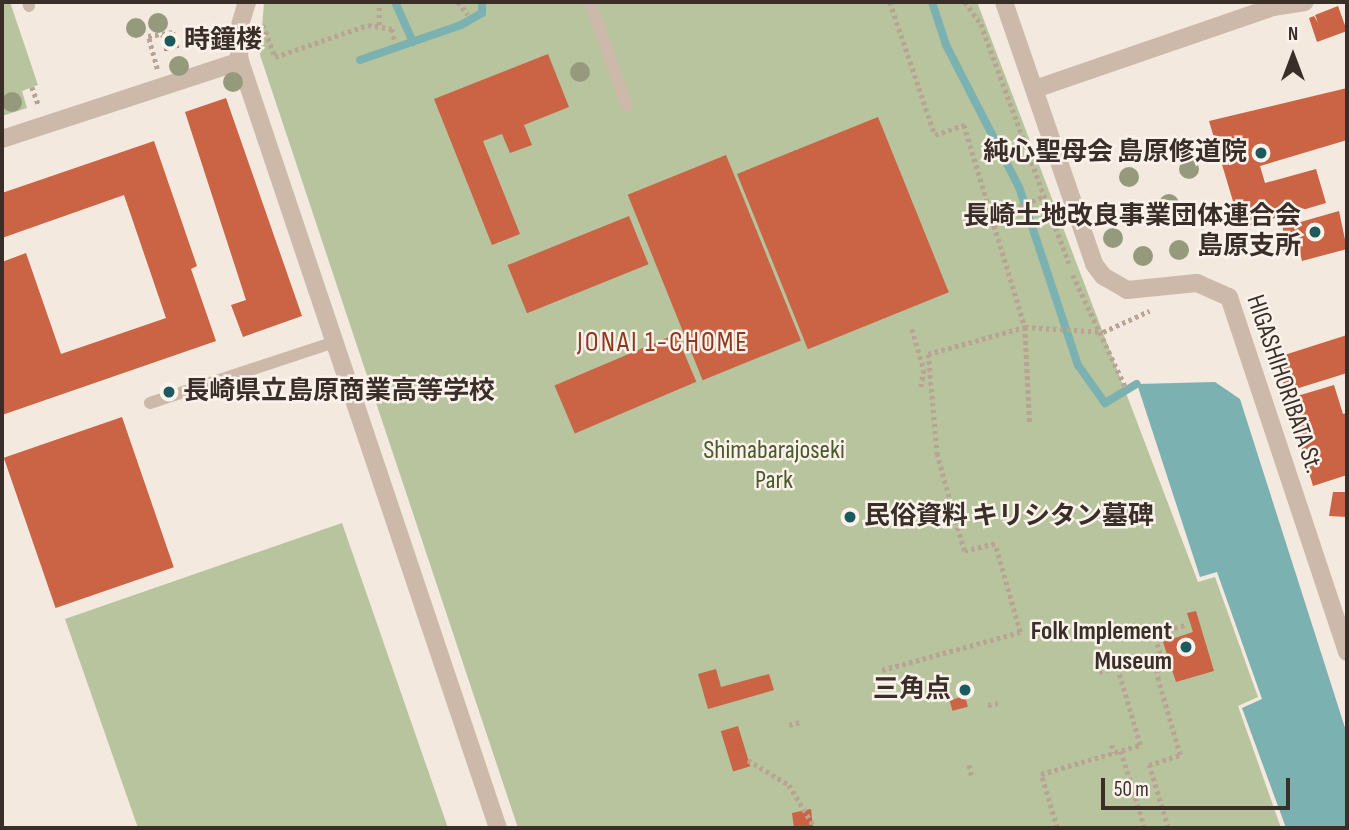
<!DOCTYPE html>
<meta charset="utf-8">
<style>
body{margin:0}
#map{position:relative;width:1349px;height:830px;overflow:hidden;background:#f4e9de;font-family:"Sofia Sans Condensed","Noto Sans JP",sans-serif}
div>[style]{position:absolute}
.green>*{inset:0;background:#b7c49d}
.water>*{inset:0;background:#7cb1b2}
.stream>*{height:8px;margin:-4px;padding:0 4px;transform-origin:4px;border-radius:4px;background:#7cb1b2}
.building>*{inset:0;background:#cb6345;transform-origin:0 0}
.path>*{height:4.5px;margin-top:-2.25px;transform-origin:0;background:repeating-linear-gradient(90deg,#b9a393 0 3.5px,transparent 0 7px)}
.service>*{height:12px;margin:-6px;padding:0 6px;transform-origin:6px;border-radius:6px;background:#cdb9a9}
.minor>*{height:18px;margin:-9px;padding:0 9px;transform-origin:9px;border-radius:9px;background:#cdb9a9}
.tertiary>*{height:18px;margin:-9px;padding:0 9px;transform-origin:9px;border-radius:9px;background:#cdb9a9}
.trees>*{width:20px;height:20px;margin:-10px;border-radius:50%;background:#969a7c}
.dots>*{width:19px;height:19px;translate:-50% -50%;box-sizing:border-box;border:4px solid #fbf3eb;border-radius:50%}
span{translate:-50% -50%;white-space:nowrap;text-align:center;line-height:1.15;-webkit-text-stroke:5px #fbf3eb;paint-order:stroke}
.poi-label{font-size:26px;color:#3a2e29;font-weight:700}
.left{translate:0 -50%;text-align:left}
.right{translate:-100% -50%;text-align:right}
.street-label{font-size:26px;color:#3a2e29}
.park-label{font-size:26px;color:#49592c}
.neighbourhood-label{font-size:28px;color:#8d371e;letter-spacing:2px}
.frame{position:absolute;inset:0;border:4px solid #3a2e29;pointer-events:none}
.north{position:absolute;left:1258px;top:21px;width:70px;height:70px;-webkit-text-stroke:5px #fbf3eb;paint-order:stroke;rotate:0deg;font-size:19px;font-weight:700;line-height:28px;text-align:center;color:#3a2e29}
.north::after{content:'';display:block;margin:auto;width:24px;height:32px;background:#3a2e29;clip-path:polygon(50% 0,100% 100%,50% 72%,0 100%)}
.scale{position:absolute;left:1101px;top:778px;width:189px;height:32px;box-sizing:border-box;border:4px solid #3a2e29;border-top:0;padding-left:9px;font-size:21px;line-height:24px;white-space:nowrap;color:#3a2e29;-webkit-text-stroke:5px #fbf3eb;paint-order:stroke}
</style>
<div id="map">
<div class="green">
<i style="clip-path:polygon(2px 2px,10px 2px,38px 85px,22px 91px,27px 108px,2px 116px)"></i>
<i style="clip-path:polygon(264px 2px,977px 2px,1198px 582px,1215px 577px,1258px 697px,1238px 706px,1281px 828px,518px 828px,260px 55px)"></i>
<i style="clip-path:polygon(342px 523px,448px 828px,138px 828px,65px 619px)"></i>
</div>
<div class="water">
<i style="clip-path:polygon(1215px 382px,1240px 399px,1347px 734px,1347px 828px,1286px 828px,1242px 708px,1262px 699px,1217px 572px,1200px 577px,1137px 384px)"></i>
</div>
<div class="stream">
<i style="left:395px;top:2px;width:44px;rotate:65.8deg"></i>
<i style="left:932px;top:2px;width:45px;rotate:72deg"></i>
<i style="left:946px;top:45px;width:160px;rotate:62.8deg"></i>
<i style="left:1019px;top:187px;width:188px;rotate:71.7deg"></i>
<i style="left:1078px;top:365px;width:47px;rotate:54.6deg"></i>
<i style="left:1105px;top:403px;width:37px;rotate:-31deg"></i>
<i style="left:360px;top:60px;width:107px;rotate:-19.1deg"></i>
<i style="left:461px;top:25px;width:24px;rotate:-30deg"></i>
<i style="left:482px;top:13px;width:11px;rotate:-90deg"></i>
</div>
<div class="building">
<i style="clip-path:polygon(1338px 6px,1347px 31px,1317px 42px,1309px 18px,1314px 16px,1318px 23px,1315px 15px)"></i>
<i style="left:175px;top:32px;width:16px;height:15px;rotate:75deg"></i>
<i style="clip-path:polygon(548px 54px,569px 107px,524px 125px,532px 145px,510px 153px,502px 134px,483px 141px,520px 234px,492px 245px,434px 99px)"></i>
<i style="clip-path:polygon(1347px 88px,1347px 140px,1260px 166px,1265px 183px,1316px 169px,1326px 203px,1241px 228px,1209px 121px)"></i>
<i style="clip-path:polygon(226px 98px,302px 316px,243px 337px,231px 305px,246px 300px,185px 112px)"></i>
<i style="left:878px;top:117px;width:189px;height:152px;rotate:68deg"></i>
<i style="clip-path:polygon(154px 141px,197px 266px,191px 269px,216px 341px,2px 415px,2px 262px,26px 253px,61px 354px,166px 318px,124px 195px,2px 238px,2px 193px)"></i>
<i style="left:726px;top:155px;width:200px;height:106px;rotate:68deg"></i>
<i style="clip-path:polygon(1339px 211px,1347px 249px,1302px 261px,1300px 253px,1282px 250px,1283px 227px)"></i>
<i style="left:629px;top:216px;width:52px;height:131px;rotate:68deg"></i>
<i style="left:676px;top:334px;width:52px;height:132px;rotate:67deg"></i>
<i style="clip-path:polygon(1347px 335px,1347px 373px,1286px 392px,1275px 358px)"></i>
<i style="clip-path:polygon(1334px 385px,1343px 414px,1347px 413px,1347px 475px,1313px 486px,1287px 399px)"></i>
<i style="left:122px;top:417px;width:159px;height:125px;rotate:71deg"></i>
<i style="clip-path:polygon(1333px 492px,1347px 492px,1347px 517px,1329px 516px)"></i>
<i style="clip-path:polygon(1196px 611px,1214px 671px,1176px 682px,1163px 642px,1193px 632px,1187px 613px)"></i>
<i style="clip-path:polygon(716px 669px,721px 687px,769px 674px,774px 690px,708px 709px,698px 674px)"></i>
<i style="left:965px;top:696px;width:11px;height:16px;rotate:75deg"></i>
<i style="left:738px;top:726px;width:42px;height:18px;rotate:73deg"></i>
<i style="clip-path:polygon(811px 809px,813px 828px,794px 828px,792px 813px)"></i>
</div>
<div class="path">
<i style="left:458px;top:2px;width:16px;rotate:52deg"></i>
<i style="left:890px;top:2px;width:140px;rotate:71.3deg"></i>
<i style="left:935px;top:135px;width:31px;rotate:-19deg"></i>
<i style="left:964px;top:125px;width:211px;rotate:73.2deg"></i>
<i style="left:1025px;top:327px;width:98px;rotate:87.1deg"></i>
<i style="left:965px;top:2px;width:27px;rotate:54deg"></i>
<i style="left:981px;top:24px;width:255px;rotate:69.8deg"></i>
<i style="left:263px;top:25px;width:34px;rotate:69deg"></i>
<i style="left:275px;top:57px;width:98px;rotate:-19deg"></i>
<i style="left:368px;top:25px;width:24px;rotate:9deg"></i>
<i style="left:392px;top:29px;width:13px;rotate:77deg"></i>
<i style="left:379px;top:25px;width:23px;rotate:-90deg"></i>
<i style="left:157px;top:69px;width:34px;rotate:-105deg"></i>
<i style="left:148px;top:36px;width:26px;rotate:-9deg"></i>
<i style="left:32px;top:87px;width:20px;rotate:70deg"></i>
<i style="left:993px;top:217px;width:53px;rotate:-22.2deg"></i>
<i style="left:1073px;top:275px;width:125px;rotate:64.9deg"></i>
<i style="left:912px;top:329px;width:43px;rotate:73.7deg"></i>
<i style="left:924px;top:370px;width:17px;rotate:100deg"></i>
<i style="left:882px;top:670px;width:143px;rotate:-15.4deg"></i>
<i style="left:1020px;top:632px;width:91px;rotate:-105.9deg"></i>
<i style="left:995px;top:544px;width:32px;rotate:167deg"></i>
<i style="left:964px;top:551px;width:100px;rotate:-105.7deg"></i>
<i style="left:937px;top:455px;width:101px;rotate:-95.1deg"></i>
<i style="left:928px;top:354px;width:101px;rotate:-15.6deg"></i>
<i style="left:1025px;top:327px;width:78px;rotate:3.7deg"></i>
<i style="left:1103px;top:332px;width:51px;rotate:-24.5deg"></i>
<i style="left:1099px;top:672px;width:58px;rotate:-17.2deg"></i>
<i style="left:988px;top:705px;width:10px;rotate:-11deg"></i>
<i style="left:789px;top:725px;width:11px;rotate:-15deg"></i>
<i style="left:1112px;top:745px;width:8px;rotate:76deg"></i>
<i style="left:1121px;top:751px;width:81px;rotate:72.7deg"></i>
<i style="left:748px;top:760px;width:48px;rotate:31.4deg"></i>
<i style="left:789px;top:785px;width:50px;rotate:58.8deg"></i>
<i style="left:969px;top:765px;width:12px;rotate:76deg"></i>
<i style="left:1057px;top:828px;width:56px;rotate:-106.5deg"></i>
<i style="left:1041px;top:774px;width:103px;rotate:-16.3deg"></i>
<i style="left:1140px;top:745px;width:81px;rotate:-106.4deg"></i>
<i style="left:1168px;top:828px;width:66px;rotate:-106.8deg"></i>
<i style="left:1149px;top:765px;width:33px;rotate:-18deg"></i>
<i style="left:1180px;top:755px;width:78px;rotate:-106.3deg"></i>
<i style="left:1158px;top:680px;width:25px;rotate:-99deg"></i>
<i style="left:1154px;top:655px;width:6px;rotate:-9deg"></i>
<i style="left:1160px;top:654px;width:21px;rotate:-107deg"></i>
<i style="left:1154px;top:634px;width:35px;rotate:-16deg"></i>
</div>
<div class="service">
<i style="left:28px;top:2px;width:4px;rotate:76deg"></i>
<i style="left:590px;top:2px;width:110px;rotate:70.4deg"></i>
<i style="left:150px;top:403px;width:194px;rotate:-18.3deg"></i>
</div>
<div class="minor">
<i style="left:1035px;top:89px;width:252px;rotate:-19deg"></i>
<i style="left:1273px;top:7px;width:32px;rotate:-9deg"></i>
</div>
<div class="tertiary">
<i style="left:247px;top:2px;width:34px;rotate:107deg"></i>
<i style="left:237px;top:34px;width:27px;rotate:84deg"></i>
<i style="left:240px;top:61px;width:809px;rotate:71.41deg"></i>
<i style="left:1004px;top:2px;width:277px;rotate:71deg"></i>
<i style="left:1094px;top:264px;width:15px;rotate:53deg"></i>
<i style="left:1103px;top:276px;width:28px;rotate:30deg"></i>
<i style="left:1127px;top:290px;width:70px;rotate:-5.7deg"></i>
<i style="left:1197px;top:283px;width:35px;rotate:24deg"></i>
<i style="left:1229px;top:297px;width:374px;rotate:71.6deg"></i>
<i style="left:2px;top:139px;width:250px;rotate:-18.1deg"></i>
</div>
<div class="trees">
<i style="left:158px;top:23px"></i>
<i style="left:136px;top:28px"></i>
<i style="left:179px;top:66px"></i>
<i style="left:580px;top:72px"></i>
<i style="left:233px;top:82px"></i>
<i style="left:12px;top:102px"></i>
<i style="left:1189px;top:169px"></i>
<i style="left:1129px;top:177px"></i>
<i style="left:1169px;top:204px"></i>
<i style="left:1113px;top:238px"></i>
<i style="left:1210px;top:241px"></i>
<i style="left:1179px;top:250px"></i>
<i style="left:1143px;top:256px"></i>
</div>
<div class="dots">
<i style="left:170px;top:41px;background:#1c5a5e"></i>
<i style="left:1261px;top:153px;background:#1c5a5e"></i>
<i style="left:1315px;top:232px;background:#1c5a5e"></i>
<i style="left:169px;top:392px;background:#1c5a5e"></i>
<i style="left:850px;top:517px;background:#1c5a5e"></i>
<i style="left:1186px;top:647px;background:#1c5a5e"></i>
<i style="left:965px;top:690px;background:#1c5a5e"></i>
</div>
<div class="poi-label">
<span class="left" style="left:184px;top:41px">時鐘楼</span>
<span class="right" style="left:1247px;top:153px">純心聖母会 島原修道院</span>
<span class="right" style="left:1301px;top:232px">長崎土地改良事業団体連合会<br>島原支所</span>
<span class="left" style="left:183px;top:392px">長崎県立島原商業高等学校</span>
<span class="left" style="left:864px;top:517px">民俗資料 キリシタン墓碑</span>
<span class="right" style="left:1172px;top:647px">Folk Implement<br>Museum</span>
<span class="right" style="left:951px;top:690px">三角点</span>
</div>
<div class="street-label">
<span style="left:1284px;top:384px;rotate:71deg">HIGASHIHORIBATA St.</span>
</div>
<div class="park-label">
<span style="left:774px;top:466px">Shimabarajoseki<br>Park</span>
</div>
<div class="neighbourhood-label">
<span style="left:663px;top:343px">JONAI 1-CHOME</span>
</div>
<div class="frame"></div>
<div class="north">N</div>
<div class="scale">50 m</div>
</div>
